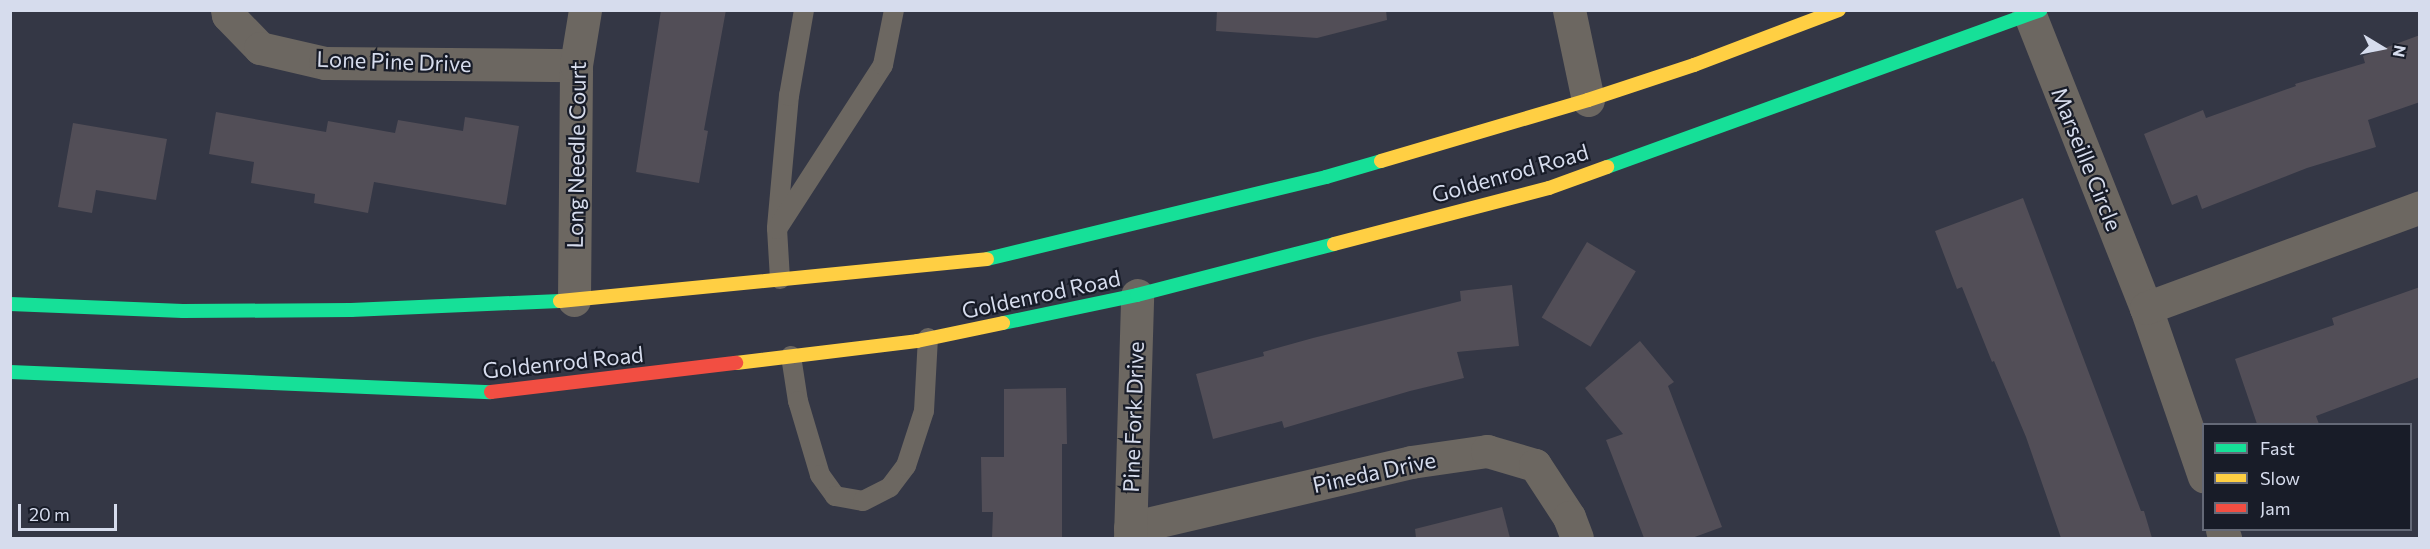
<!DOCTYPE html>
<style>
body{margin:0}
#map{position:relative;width:2430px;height:549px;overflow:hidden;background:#343745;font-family:Commissioner,sans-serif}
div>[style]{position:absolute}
.building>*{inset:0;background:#524e57;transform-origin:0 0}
.lane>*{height:20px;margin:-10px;padding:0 10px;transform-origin:10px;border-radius:10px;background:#6c6761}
.street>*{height:33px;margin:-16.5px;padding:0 16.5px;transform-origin:16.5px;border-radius:16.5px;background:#6c6761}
.fast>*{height:14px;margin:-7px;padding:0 7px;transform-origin:7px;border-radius:7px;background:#16e098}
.slow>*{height:14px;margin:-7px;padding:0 7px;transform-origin:7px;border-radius:7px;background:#ffcf43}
.jam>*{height:14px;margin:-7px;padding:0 7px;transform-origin:7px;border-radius:7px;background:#f24e42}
span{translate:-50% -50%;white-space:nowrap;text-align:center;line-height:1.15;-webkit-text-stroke:4.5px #181c28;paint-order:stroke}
.street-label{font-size:22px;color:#d6dced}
.frame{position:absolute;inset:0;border:12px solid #d6dced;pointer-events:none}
.legend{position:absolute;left:2202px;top:423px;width:210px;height:108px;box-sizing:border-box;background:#181c28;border:2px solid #646977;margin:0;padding:8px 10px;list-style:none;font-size:18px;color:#d6dced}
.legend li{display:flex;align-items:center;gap:12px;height:30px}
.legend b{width:30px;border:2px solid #646977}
.north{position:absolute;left:2352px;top:18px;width:60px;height:60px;-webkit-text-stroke:4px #181c28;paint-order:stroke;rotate:100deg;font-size:16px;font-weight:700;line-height:24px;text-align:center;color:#d6dced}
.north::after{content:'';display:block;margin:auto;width:21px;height:27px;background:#d6dced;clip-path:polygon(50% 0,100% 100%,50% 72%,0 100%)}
.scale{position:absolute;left:18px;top:504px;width:99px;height:27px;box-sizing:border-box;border:3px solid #d6dced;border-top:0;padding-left:8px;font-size:18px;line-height:21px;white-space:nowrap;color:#d6dced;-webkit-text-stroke:4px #181c28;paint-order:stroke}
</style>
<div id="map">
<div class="building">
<i style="clip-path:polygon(661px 10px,726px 10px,704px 130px,708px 131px,699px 183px,636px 172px)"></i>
<i style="clip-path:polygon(1217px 10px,1386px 10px,1387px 20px,1317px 38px,1216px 31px)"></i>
<i style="clip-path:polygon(2420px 35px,2420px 102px,2368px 120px,2376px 147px,2307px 168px,2202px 209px,2197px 195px,2172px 205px,2144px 134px,2203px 110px,2206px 118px,2296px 86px,2295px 84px,2365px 63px,2363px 56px)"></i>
<i style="clip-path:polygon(216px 112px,326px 132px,328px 121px,395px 133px,398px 120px,463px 131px,465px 117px,519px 126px,506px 205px,374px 182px,368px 213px,314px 203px,315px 194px,251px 183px,254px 162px,209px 154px)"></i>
<i style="clip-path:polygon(73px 123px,167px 139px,156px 200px,96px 190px,92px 213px,58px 207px)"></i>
<i style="clip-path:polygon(2023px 198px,2141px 511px,2144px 511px,2152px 538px,2061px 538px,2026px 437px,1994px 361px,1992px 362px,1962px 287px,1957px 289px,1935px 231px)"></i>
<i style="left:1587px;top:242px;width:57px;height:88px;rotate:31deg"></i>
<i style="clip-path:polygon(1512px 285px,1519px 346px,1457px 352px,1464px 378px,1410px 391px,1284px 428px,1282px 421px,1213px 439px,1196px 374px,1264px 356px,1263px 352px,1313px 338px,1461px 301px,1460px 291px)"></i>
<i style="clip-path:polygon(2420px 287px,2420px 377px,2316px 416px,2319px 424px,2257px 424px,2235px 359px,2334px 325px,2332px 318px)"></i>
<i style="clip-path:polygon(1640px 341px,1674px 382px,1668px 386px,1722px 527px,1692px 538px,1644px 538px,1606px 440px,1623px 434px,1585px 388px)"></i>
<i style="clip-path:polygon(1066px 388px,1067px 444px,1062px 444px,1062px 538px,992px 538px,993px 512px,982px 512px,981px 457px,1004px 457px,1004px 389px)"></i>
<i style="clip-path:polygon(1502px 507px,1510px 538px,1416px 538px,1415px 529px)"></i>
</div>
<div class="lane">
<i style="left:777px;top:227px;width:132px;rotate:-84.8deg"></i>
<i style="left:789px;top:96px;width:87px;rotate:-80.1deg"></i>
<i style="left:780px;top:279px;width:50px;rotate:-93.4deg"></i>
<i style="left:777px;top:229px;width:195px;rotate:-57.1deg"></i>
<i style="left:883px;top:65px;width:56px;rotate:-78.7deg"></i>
<i style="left:791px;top:356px;width:46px;rotate:81.2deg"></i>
<i style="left:798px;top:401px;width:77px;rotate:73.4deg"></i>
<i style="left:820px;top:475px;width:26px;rotate:54deg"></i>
<i style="left:835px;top:496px;width:28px;rotate:10deg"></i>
<i style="left:863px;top:501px;width:30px;rotate:-27deg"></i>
<i style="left:890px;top:487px;width:26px;rotate:-53deg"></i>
<i style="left:906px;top:466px;width:58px;rotate:-71.9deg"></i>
<i style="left:924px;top:411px;width:73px;rotate:-86.9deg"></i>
</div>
<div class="street">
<i style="left:227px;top:10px;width:5px;rotate:79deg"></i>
<i style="left:228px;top:15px;width:46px;rotate:45.9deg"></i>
<i style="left:260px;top:48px;width:67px;rotate:13deg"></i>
<i style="left:325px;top:63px;width:251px;rotate:0.5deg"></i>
<i style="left:1569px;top:10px;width:92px;rotate:78.1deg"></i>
<i style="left:2028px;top:10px;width:321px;rotate:68.4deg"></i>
<i style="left:2146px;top:308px;width:178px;rotate:71deg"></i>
<i style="left:574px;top:300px;width:235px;rotate:-89.5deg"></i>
<i style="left:576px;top:65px;width:56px;rotate:-80.7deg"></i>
<i style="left:2146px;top:308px;width:292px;rotate:-20.2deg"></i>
<i style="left:1130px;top:528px;width:289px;rotate:-13.2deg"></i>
<i style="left:1411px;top:462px;width:77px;rotate:-8.2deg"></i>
<i style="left:1487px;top:451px;width:50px;rotate:16.3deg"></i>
<i style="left:1535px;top:465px;width:62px;rotate:56.8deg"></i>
<i style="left:1569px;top:517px;width:22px;rotate:69deg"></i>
<i style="left:2222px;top:530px;width:9px;rotate:69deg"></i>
<i style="left:1130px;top:538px;width:243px;rotate:-88.3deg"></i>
</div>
<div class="fast">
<i style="left:1607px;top:167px;width:461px;rotate:-19.9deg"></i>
<i style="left:987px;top:259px;width:349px;rotate:-13.6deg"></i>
<i style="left:1326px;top:177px;width:57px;rotate:-16.2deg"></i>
<i style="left:10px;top:304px;width:173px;rotate:2.3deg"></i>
<i style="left:183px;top:311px;width:168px;rotate:-0.3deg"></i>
<i style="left:351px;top:310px;width:209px;rotate:-2.5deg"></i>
<i style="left:1003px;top:323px;width:137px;rotate:-11.8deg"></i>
<i style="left:1137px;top:295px;width:203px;rotate:-14.5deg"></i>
<i style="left:10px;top:372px;width:481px;rotate:2.4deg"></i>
</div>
<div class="slow">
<i style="left:1381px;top:161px;width:216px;rotate:-16.4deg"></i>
<i style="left:1588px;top:100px;width:112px;rotate:-18.3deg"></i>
<i style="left:1694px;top:65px;width:155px;rotate:-20.8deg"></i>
<i style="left:1334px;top:244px;width:222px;rotate:-14.6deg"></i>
<i style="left:1549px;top:188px;width:62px;rotate:-19.9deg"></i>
<i style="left:560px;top:301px;width:429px;rotate:-5.6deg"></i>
<i style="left:736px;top:363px;width:182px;rotate:-6.9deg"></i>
<i style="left:917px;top:341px;width:88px;rotate:-11.8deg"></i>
</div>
<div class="jam">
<i style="left:491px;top:392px;width:247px;rotate:-6.8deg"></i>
</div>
<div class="street-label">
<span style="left:394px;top:61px;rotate:2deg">Lone Pine Drive</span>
<span style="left:576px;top:155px;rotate:-89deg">Long Needle Court</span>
<span style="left:2087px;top:159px;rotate:68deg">Marseille Circle</span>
<span style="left:1510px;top:173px;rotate:-16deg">Goldenrod Road</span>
<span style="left:1041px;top:294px;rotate:-12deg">Goldenrod Road</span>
<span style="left:563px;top:362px;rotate:-6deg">Goldenrod Road</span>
<span style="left:1133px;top:417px;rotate:-88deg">Pine Fork Drive</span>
<span style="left:1374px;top:472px;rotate:-12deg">Pineda Drive</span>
</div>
<div class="frame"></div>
<ul class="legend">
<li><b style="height:8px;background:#16e098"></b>Fast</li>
<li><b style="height:8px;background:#ffcf43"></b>Slow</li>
<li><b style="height:8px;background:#f24e42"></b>Jam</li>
</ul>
<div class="north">N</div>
<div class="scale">20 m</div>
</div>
